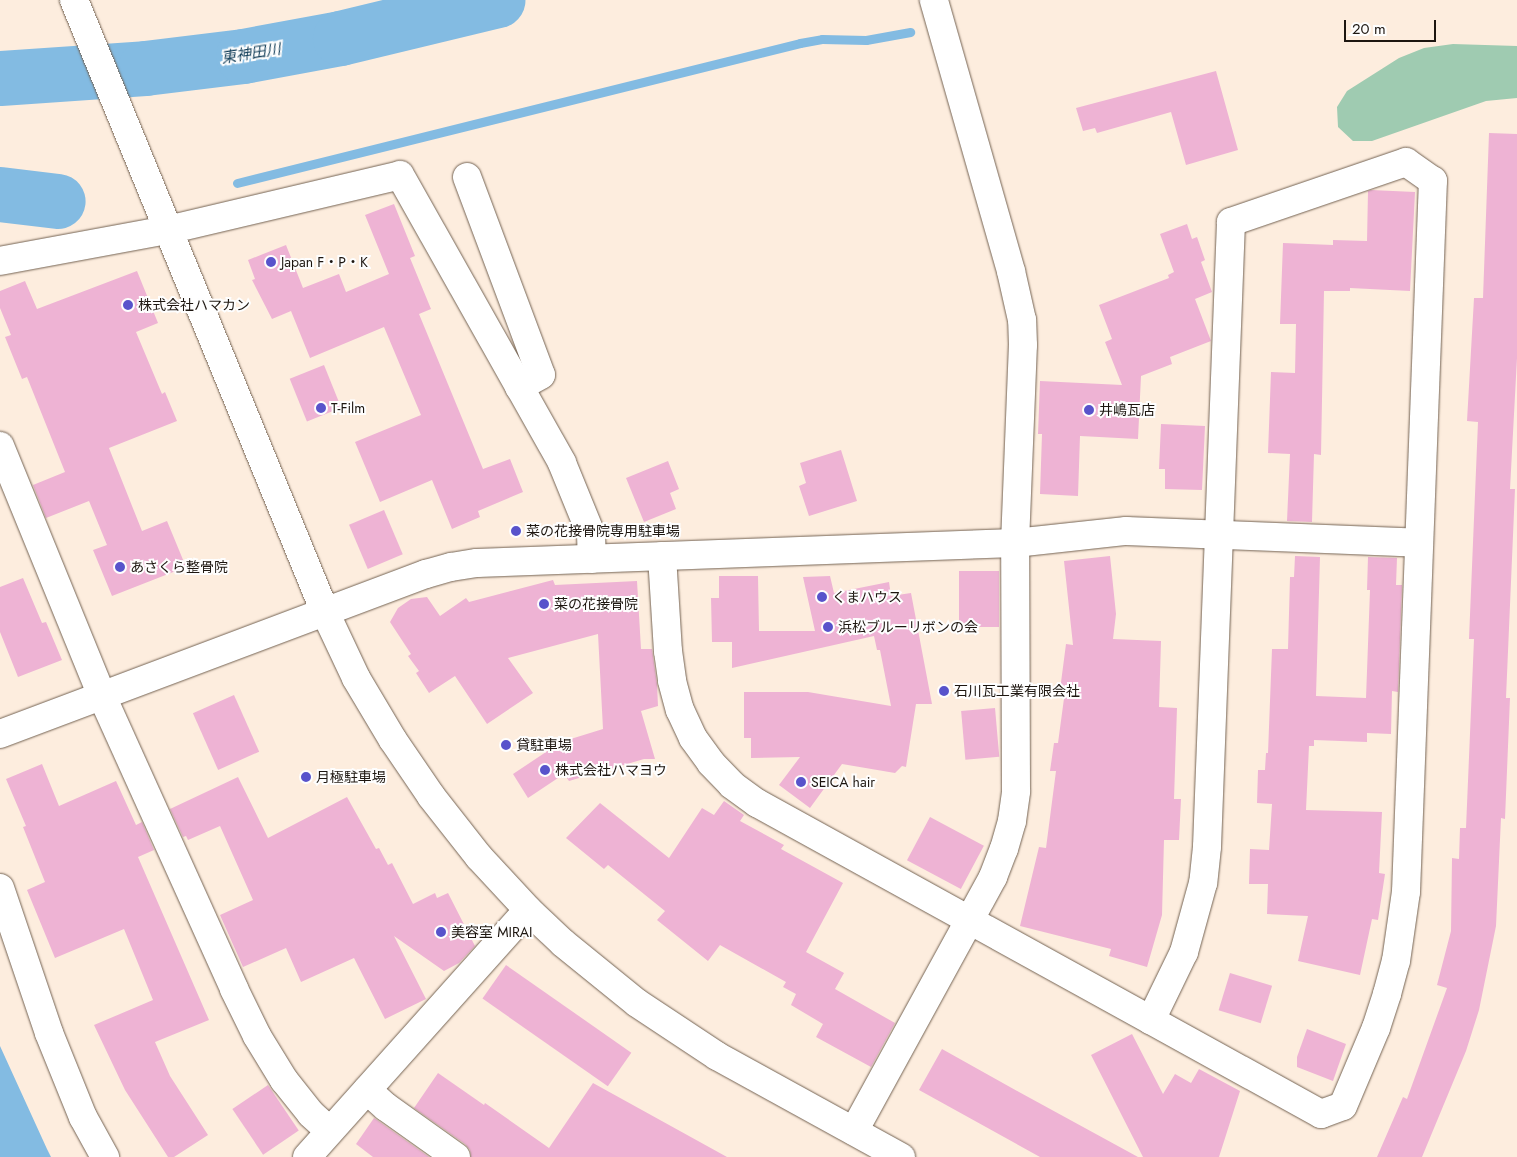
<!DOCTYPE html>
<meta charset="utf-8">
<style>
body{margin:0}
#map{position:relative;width:1517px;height:1157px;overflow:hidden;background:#fdedde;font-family:Jost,"Noto Sans JP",sans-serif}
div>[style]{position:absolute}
.green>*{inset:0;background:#9fcbb1}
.water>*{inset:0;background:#83bbe2}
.stream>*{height:9px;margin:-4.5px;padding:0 4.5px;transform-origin:4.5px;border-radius:4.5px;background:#83bbe2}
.river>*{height:55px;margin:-27.5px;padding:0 27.5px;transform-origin:27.5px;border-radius:27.5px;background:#83bbe2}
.building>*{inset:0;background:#eeb3d4;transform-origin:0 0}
.roads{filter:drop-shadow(0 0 1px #746353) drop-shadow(0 0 1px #746353)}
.minor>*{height:28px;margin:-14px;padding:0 14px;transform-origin:14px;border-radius:14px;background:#fff}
.dots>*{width:14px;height:14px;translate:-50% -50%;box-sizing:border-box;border:2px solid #fefefe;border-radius:50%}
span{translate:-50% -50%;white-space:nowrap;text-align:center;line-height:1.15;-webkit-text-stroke:4px #fefefe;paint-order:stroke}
.poi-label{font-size:14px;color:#1d1610}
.left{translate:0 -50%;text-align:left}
.water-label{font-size:15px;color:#113d58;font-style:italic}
.scale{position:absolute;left:1344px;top:20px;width:92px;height:22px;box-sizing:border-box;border:2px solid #1d1610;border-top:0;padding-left:6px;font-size:15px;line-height:18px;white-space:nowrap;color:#1d1610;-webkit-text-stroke:4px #fefefe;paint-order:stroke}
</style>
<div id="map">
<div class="green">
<i style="clip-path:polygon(1453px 44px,1517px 46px,1517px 98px,1486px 101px,1372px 141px,1353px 141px,1338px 127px,1337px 107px,1347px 91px,1399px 58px,1424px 48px)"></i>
</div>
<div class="water">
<i style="clip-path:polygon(0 1046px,47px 1149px,51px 1157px,0 1157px)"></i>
</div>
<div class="stream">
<i style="left:237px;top:183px;width:580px;rotate:-13.96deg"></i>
<i style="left:800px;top:43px;width:22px;rotate:-10deg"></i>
<i style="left:822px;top:39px;width:44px;rotate:1.3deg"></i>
<i style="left:866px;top:40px;width:45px;rotate:-10.3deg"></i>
</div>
<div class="river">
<i style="left:0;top:78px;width:145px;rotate:-3.9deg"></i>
<i style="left:145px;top:68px;width:99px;rotate:-7deg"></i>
<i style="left:243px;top:56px;width:99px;rotate:-10.5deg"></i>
<i style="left:340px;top:38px;width:162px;rotate:-13.6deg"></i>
<i style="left:0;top:194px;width:58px;rotate:6.9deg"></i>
</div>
<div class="building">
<i style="clip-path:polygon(1216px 71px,1238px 150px,1186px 165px,1171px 112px,1097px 133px,1095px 128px,1083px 131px,1076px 108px)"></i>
<i style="clip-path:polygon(1489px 133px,1517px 134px,1517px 358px,1510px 489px,1515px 489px,1506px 698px,1510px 698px,1505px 819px,1501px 818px,1496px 926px,1479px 1010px,1466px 1051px,1422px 1157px,1377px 1157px,1403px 1097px,1407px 1099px,1447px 988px,1437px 985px,1451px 931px,1452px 858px,1459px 859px,1460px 828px,1466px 828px,1474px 639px,1469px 639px,1478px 422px,1467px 421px,1474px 298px,1483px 298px)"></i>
<i style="clip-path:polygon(1371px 190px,1415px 192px,1410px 291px,1350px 288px,1350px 291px,1324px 291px,1321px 455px,1314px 454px,1312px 522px,1287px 521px,1290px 454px,1268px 453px,1271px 372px,1295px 373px,1296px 324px,1280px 324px,1283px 243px,1333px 245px,1333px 240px,1367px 241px,1368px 191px)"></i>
<i style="clip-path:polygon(394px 204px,415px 256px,410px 258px,431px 309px,419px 314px,483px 469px,510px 459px,523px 492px,478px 511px,480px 517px,452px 529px,432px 480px,380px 502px,355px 442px,421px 415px,384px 327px,310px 358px,291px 311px,272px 319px,252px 280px,255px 279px,248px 260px,286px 245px,303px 288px,339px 274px,346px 292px,389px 274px,365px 215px)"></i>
<i style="clip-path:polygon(1187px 224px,1192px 239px,1197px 237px,1205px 260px,1201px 262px,1212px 292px,1195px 299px,1211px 341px,1170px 357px,1172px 364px,1141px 376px,1138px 439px,1080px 436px,1078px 496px,1040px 494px,1042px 434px,1038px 434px,1040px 381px,1122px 385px,1105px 342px,1112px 339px,1099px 305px,1169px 278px,1168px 275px,1174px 272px,1160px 234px)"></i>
<i style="clip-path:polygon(137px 271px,158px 323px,136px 332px,162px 394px,165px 392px,177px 421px,109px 448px,142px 531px,167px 521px,186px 567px,112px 596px,93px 550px,107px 545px,89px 501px,46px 518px,33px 485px,65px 472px,27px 377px,22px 379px,5px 337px,11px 335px,0 308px,0 291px,25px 281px,37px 309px)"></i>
<i style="left:324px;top:365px;width:46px;height:37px;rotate:68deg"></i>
<i style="clip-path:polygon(1161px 424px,1205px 426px,1202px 490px,1165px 489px,1165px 469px,1159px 469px)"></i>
<i style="clip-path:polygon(841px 450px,857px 501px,809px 516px,799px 486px,806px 483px,800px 463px)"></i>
<i style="clip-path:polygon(668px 461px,679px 489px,670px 493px,676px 509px,644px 522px,626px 478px)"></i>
<i style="left:384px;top:510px;width:48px;height:38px;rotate:67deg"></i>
<i style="clip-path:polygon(1110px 556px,1116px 614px,1113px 639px,1161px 641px,1159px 707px,1177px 708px,1174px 799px,1181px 799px,1179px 840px,1164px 840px,1162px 915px,1147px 967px,1109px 956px,1111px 949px,1020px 926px,1039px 847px,1046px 848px,1056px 771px,1050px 771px,1054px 743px,1058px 743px,1065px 691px,1060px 690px,1066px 644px,1073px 645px,1064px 561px)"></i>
<i style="clip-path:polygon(1295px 556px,1320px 557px,1316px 696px,1366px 698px,1370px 590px,1367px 590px,1368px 557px,1397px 558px,1396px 585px,1402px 585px,1398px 692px,1392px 691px,1391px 734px,1367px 733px,1367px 742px,1314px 740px,1314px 746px,1309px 746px,1306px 810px,1382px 812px,1379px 873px,1385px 874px,1378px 920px,1372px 919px,1360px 975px,1298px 961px,1308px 916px,1267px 914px,1268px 884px,1249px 884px,1250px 849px,1269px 850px,1272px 804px,1257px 803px,1258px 770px,1265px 770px,1266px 753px,1268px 753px,1272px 649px,1288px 649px,1290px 577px,1294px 577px)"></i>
<i style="left:959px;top:571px;width:40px;height:56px"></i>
<i style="clip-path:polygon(719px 576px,758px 576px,759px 631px,815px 631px,803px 577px,830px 576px,834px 593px,889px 582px,891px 596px,911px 593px,932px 704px,916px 704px,906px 767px,902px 766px,895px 773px,842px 764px,810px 808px,779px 785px,800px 757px,751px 758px,751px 738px,744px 738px,744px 692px,808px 692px,891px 706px,880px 650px,877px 650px,874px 636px,732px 668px,732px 642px,712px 642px,711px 598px,719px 598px)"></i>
<i style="clip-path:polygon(23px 578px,42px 623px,46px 622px,62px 660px,18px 677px,0 632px,0 587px)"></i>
<i style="clip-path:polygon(553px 580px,555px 585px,637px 581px,641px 649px,652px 649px,657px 684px,658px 706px,641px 711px,655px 759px,644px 759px,569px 781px,564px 774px,528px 798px,513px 774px,561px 742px,603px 729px,598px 634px,508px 658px,533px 693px,487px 724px,455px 676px,429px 693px,416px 673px,419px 671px,408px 656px,411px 654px,390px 622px,398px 608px,411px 599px,427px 597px,440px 616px,466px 598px,469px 602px)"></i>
<i style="left:234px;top:695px;width:62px;height:45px;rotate:66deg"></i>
<i style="left:995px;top:708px;width:49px;height:34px;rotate:85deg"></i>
<i style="clip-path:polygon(42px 764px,59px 806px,116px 781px,136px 825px,142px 822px,154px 850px,138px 857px,209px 1020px,155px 1042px,170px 1076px,208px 1135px,174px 1157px,168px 1157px,125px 1090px,94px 1025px,153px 1000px,124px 929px,55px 958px,27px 890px,45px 882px,23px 827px,26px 826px,6px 779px)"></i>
<i style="clip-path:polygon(238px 777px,268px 838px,347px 797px,376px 849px,379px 848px,388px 865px,392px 863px,413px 904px,435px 893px,437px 898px,448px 893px,475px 946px,459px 963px,444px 971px,394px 936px,426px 999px,385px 1019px,354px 958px,301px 982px,286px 948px,243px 967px,220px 915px,253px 900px,220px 826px,188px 840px,186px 836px,183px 837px,170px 809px)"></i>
<i style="clip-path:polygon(724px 801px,744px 815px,740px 821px,784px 845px,781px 849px,843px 883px,806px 952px,844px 973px,835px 989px,895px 1023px,871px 1067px,816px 1037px,823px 1024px,791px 1005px,796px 994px,783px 987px,786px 982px,720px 945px,708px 961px,657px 920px,665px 911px,608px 865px,604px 869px,566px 838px,600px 803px,669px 858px,702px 808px,714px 815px)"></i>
<i style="left:930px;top:817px;width:61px;height:49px;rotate:28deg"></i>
<i style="left:506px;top:965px;width:153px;height:41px;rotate:35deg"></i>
<i style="left:1230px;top:973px;width:44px;height:39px;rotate:17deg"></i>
<i style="clip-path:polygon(1307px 1029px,1346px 1044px,1333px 1081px,1297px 1067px,1297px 1057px)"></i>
<i style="clip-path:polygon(1132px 1034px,1163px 1094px,1175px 1074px,1191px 1083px,1199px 1069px,1240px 1091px,1219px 1157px,1143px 1157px,1091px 1055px)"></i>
<i style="clip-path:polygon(942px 1049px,1019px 1092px,1138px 1157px,1040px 1157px,919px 1090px)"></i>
<i style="clip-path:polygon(438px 1073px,484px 1105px,485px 1103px,549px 1148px,593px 1083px,727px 1157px,471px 1157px,470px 1150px,465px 1144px,414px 1108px)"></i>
<i style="left:268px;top:1085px;width:55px;height:43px;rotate:56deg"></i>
<i style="clip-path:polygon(374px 1118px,377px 1120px,429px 1157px,373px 1157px,356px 1144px)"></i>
</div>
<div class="roads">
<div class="minor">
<i style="left:74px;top:0;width:661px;rotate:67.7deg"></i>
<i style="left:325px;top:612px;width:73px;rotate:64.8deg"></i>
<i style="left:356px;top:678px;width:72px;rotate:59.2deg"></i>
<i style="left:393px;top:740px;width:68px;rotate:55.8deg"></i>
<i style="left:431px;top:796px;width:78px;rotate:51.8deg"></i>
<i style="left:479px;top:857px;width:72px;rotate:47.2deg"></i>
<i style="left:528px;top:910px;width:48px;rotate:43.3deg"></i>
<i style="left:563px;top:943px;width:95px;rotate:39deg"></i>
<i style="left:637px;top:1003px;width:96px;rotate:33.5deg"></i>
<i style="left:717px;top:1056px;width:210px;rotate:28.8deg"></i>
<i style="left:467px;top:177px;width:211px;rotate:69.5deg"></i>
<i style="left:541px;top:375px;width:25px;rotate:151deg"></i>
<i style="left:0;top:261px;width:171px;rotate:-10.5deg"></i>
<i style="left:168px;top:230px;width:238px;rotate:-13.3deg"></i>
<i style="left:400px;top:175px;width:330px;rotate:60.6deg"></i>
<i style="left:562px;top:463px;width:77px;rotate:67.8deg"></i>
<i style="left:591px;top:534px;width:25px;rotate:88deg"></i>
<i style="left:0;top:446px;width:270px;rotate:67.8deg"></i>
<i style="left:102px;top:696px;width:321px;rotate:65.7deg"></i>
<i style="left:234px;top:989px;width:52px;rotate:63.9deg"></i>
<i style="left:257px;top:1036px;width:52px;rotate:58.5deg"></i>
<i style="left:284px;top:1080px;width:43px;rotate:51.5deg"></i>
<i style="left:311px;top:1114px;width:25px;rotate:42deg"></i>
<i style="left:662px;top:556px;width:95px;rotate:86.4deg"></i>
<i style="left:668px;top:651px;width:30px;rotate:82deg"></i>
<i style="left:672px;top:681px;width:30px;rotate:75deg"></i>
<i style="left:680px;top:710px;width:31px;rotate:65deg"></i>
<i style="left:693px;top:738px;width:31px;rotate:54deg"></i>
<i style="left:711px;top:763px;width:30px;rotate:46deg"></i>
<i style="left:732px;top:785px;width:31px;rotate:36deg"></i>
<i style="left:757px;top:803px;width:644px;rotate:28.87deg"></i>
<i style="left:1321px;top:1114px;width:23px;rotate:-20deg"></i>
<i style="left:1343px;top:1106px;width:85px;rotate:-67.1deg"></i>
<i style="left:1376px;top:1028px;width:36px;rotate:-72deg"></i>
<i style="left:1387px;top:994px;width:34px;rotate:-75deg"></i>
<i style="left:1396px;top:961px;width:70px;rotate:-81.8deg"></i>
<i style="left:1406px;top:892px;width:712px;rotate:-87.83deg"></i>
<i style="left:1433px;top:181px;width:33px;rotate:-145deg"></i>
<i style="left:1406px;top:162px;width:185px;rotate:161.1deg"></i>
<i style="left:1231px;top:222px;width:625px;rotate:92.2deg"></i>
<i style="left:1207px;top:847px;width:36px;rotate:96deg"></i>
<i style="left:1203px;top:883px;width:72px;rotate:105.4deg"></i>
<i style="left:1184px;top:952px;width:76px;rotate:115.9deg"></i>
<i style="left:0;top:734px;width:455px;rotate:-20.6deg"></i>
<i style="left:426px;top:574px;width:26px;rotate:-16deg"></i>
<i style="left:451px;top:567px;width:26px;rotate:-9deg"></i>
<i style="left:477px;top:563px;width:538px;rotate:-2.13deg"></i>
<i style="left:1015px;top:543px;width:112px;rotate:-6.2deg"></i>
<i style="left:1126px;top:531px;width:293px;rotate:2.3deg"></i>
<i style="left:0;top:888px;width:153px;rotate:71.3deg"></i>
<i style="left:49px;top:1033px;width:91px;rotate:68deg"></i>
<i style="left:83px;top:1117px;width:46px;rotate:61.2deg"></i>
<i style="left:367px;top:1090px;width:25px;rotate:42deg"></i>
<i style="left:386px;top:1107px;width:86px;rotate:35.5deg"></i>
<i style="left:854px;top:1131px;width:290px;rotate:-61.3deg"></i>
<i style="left:993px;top:877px;width:30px;rotate:-69deg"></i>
<i style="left:1004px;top:849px;width:29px;rotate:-74deg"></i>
<i style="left:1012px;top:821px;width:30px;rotate:-82deg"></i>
<i style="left:1016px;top:791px;width:248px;rotate:-90.2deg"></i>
<i style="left:1015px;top:543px;width:198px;rotate:-87.7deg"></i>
<i style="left:1023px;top:345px;width:25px;rotate:-92deg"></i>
<i style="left:1022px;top:320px;width:50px;rotate:-102.7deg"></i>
<i style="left:1011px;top:271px;width:282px;rotate:-105.9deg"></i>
<i style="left:307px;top:1157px;width:331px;rotate:-48.2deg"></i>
</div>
</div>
<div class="dots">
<i style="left:271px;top:262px;background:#5853cb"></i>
<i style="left:128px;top:305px;background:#5853cb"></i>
<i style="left:321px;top:408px;background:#5853cb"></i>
<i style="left:1089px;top:410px;background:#5853cb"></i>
<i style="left:516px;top:531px;background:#5853cb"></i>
<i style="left:120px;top:567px;background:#5853cb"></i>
<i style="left:822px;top:597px;background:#5853cb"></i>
<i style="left:544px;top:604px;background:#5853cb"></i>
<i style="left:828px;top:627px;background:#5853cb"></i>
<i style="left:944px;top:691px;background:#5853cb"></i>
<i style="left:506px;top:745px;background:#5853cb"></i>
<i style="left:545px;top:770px;background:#5853cb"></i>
<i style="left:306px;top:777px;background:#5853cb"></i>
<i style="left:801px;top:782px;background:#5853cb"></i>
<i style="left:441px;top:932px;background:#5853cb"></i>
</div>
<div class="poi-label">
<span class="left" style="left:281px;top:262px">Japan F・P・K</span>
<span class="left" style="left:138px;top:305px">株式会社ハマカン</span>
<span class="left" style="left:331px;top:408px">T-Film</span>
<span class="left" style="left:1099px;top:410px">井嶋瓦店</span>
<span class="left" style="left:526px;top:531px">菜の花接骨院専用駐車場</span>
<span class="left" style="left:130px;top:567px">あさくら整骨院</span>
<span class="left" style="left:832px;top:597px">くまハウス</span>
<span class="left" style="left:554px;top:604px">菜の花接骨院</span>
<span class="left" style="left:838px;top:627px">浜松ブルーリボンの会</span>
<span class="left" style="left:954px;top:691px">石川瓦工業有限会社</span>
<span class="left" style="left:516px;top:745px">貸駐車場</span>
<span class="left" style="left:555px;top:770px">株式会社ハマヨウ</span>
<span class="left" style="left:316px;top:777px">月極駐車場</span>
<span class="left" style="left:811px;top:782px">SEICA hair</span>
<span class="left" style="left:451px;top:932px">美容室 MIRAI</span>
</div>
<div class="water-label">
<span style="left:251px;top:54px;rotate:-9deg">東神田川</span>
</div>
<div class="scale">20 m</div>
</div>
